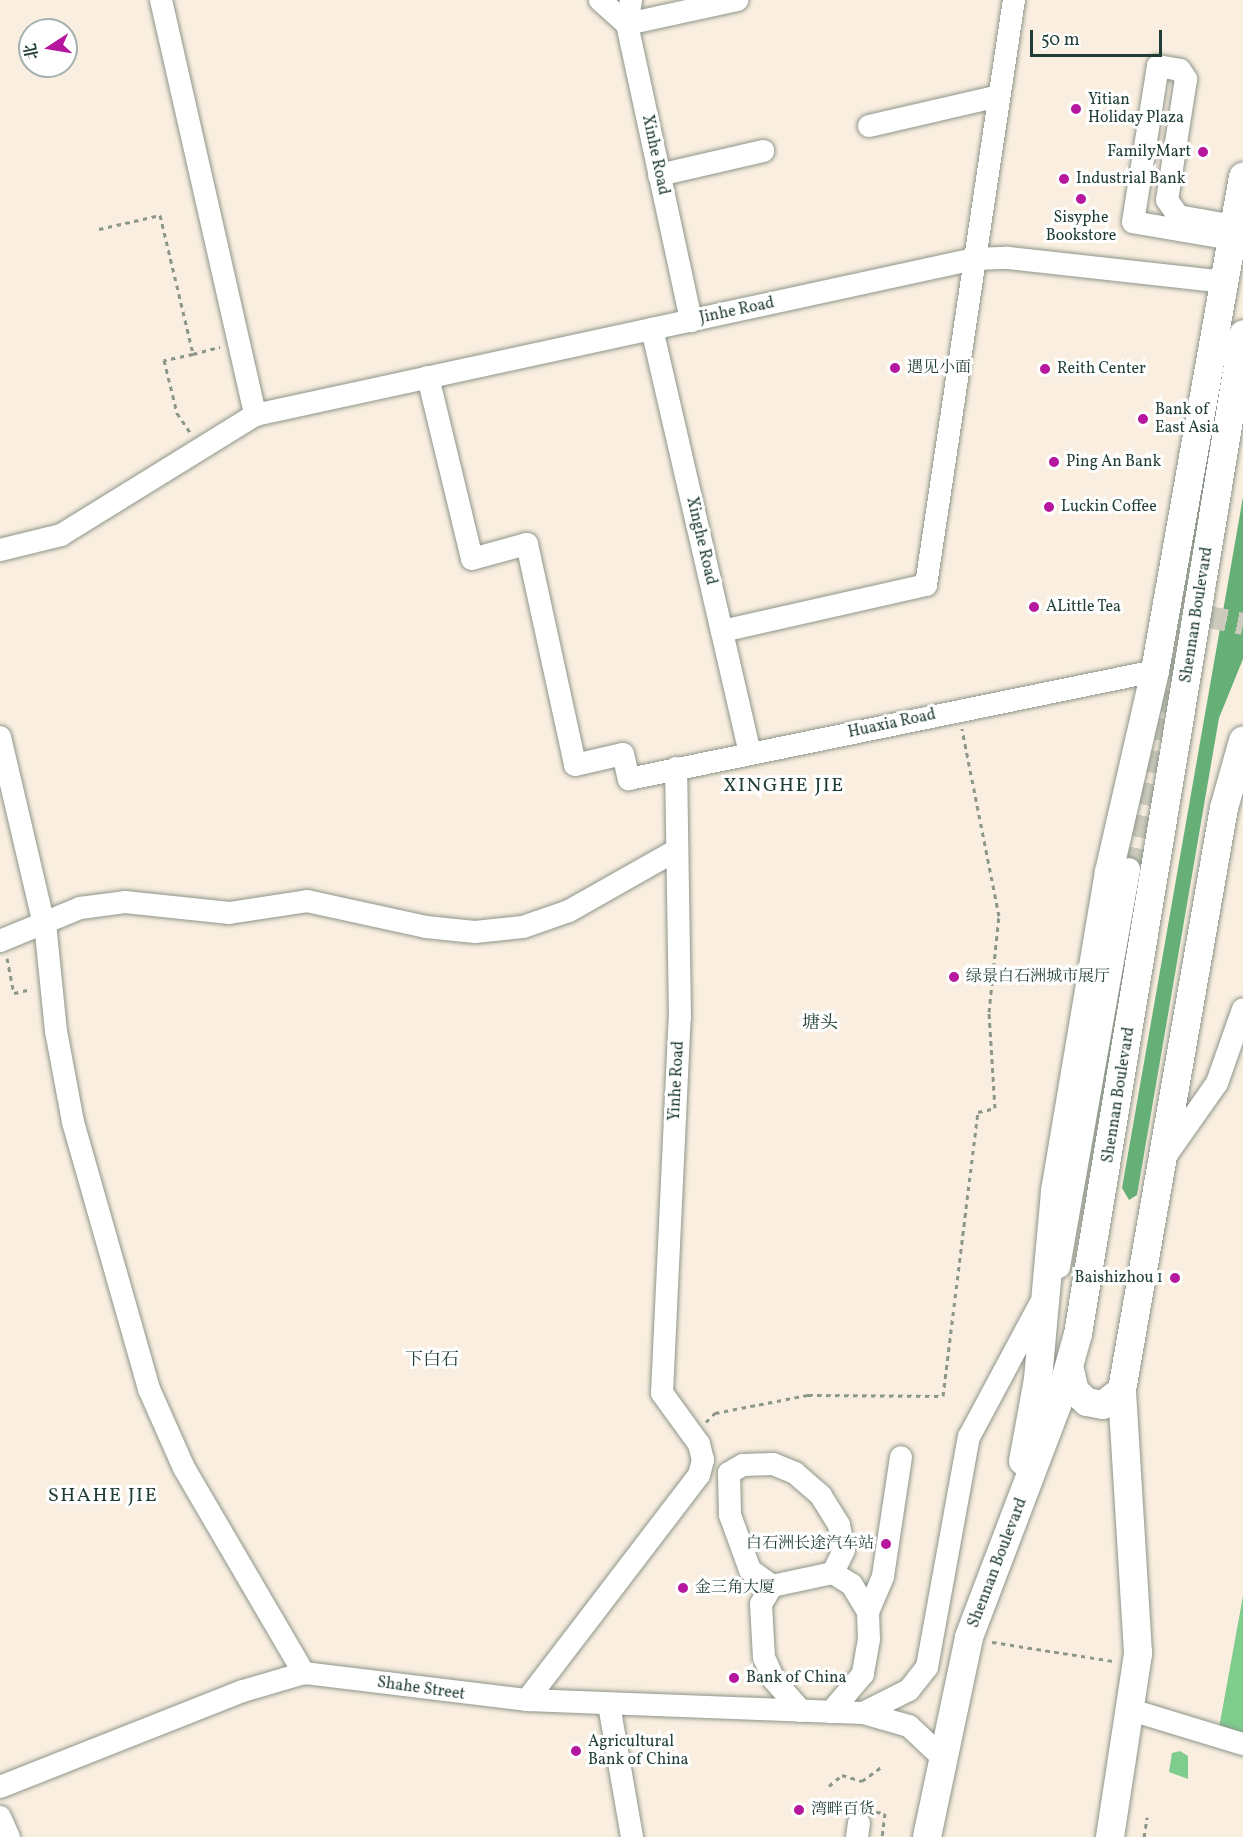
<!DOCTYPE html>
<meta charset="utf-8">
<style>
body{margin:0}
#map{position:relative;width:1243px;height:1837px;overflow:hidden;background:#f9eedf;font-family:Vollkorn,"Noto Serif SC",serif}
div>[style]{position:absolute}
.green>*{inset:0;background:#7ecd8d}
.forest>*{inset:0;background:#66b078}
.minor-tunnel>*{height:22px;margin-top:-11px;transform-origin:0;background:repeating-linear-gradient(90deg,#cdcbbd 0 22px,transparent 0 33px)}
.path>*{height:3px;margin-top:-1.5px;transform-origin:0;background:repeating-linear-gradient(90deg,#8c968a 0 4.5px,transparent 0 9px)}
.roads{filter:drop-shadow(0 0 2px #8c968a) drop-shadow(0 0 2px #8c968a)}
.minor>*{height:22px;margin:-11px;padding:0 11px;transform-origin:11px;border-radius:11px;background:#fff}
.major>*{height:28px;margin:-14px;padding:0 14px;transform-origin:14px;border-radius:14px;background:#fff}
.dots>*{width:16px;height:16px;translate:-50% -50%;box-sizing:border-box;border:3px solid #fff;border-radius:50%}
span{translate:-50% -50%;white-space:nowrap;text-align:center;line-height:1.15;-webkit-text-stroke:6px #fff;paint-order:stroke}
.poi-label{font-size:16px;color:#1f3d34}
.left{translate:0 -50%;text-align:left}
.right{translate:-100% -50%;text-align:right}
.street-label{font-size:16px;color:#1f3d34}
.neighbourhood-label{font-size:18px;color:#1f3d34}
.quarter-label{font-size:20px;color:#1f3d34;letter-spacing:1.5px}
.north{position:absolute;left:18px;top:18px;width:60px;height:60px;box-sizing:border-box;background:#fff;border:2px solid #a5b1ae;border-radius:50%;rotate:258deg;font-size:16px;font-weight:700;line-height:24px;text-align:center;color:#1f3d34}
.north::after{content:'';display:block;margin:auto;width:21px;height:27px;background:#b5179e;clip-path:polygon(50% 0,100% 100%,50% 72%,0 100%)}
.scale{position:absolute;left:1030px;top:30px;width:132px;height:27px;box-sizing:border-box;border:3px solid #1f3d34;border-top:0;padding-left:8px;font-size:18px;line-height:21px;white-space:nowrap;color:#1f3d34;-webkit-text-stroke:4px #fff;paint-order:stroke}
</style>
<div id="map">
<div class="green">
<i style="clip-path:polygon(1243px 1596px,1243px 1733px,1219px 1728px)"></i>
<i style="clip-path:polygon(1180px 1751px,1188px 1756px,1188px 1779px,1169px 1772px,1172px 1753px)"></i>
</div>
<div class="forest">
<i style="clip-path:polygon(1243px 497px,1243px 659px,1219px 718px,1137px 1195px,1129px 1200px,1122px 1188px)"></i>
</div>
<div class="minor-tunnel">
<i style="left:1205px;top:616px;width:39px;rotate:12deg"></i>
<i style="left:1129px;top:869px;width:161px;rotate:-78.9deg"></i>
<i style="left:1160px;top:711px;width:56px;rotate:-64.8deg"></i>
</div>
<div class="path">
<i style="left:99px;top:229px;width:63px;rotate:-12.9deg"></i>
<i style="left:160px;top:215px;width:143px;rotate:76.6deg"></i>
<i style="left:193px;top:354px;width:30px;rotate:168deg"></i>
<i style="left:164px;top:360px;width:55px;rotate:76.2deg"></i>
<i style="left:177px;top:413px;width:23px;rotate:56deg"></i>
<i style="left:193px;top:354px;width:28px;rotate:-15deg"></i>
<i style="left:7px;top:958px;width:36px;rotate:79deg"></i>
<i style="left:14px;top:993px;width:18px;rotate:-13deg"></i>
<i style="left:706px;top:1422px;width:13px;rotate:-45deg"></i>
<i style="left:715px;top:1413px;width:95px;rotate:-11deg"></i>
<i style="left:808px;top:1395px;width:135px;rotate:0.4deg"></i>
<i style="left:943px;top:1396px;width:286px;rotate:-83deg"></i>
<i style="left:978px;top:1112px;width:17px;rotate:-13deg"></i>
<i style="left:995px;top:1108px;width:96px;rotate:-93.6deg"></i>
<i style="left:989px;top:1012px;width:97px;rotate:-84.1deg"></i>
<i style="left:999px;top:916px;width:191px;rotate:-101.2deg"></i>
<i style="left:992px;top:1642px;width:122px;rotate:8.9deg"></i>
<i style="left:829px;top:1786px;width:17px;rotate:-40deg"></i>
<i style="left:842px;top:1775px;width:21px;rotate:17deg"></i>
<i style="left:862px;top:1781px;width:26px;rotate:-36deg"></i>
<i style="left:876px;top:1812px;width:9px;rotate:6deg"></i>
<i style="left:885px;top:1813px;width:24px;rotate:97deg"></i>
<i style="left:1144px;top:1837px;width:20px;rotate:-81deg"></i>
</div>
<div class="roads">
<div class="minor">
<i style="left:161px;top:0;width:426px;rotate:77.2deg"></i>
<i style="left:600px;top:0;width:36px;rotate:42deg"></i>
<i style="left:627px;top:24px;width:304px;rotate:77.8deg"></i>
<i style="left:631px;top:0;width:24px;rotate:99deg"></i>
<i style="left:627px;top:24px;width:113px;rotate:-12.3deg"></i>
<i style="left:869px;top:126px;width:133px;rotate:-13deg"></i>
<i style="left:659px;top:175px;width:107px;rotate:-13deg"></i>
<i style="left:1232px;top:239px;width:100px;rotate:-170.3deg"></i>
<i style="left:1133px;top:222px;width:158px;rotate:-80.9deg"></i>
<i style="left:1158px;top:66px;width:22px;rotate:10deg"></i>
<i style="left:1180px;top:70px;width:11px;rotate:56deg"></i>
<i style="left:1186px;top:79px;width:122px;rotate:98.9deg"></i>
<i style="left:1167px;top:200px;width:19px;rotate:55deg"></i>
<i style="left:1178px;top:216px;width:57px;rotate:10.1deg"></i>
<i style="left:652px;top:329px;width:435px;rotate:77deg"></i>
<i style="left:428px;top:377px;width:187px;rotate:76.4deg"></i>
<i style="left:472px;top:559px;width:57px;rotate:-15.3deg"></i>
<i style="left:527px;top:544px;width:226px;rotate:77.7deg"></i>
<i style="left:575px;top:765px;width:49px;rotate:-12.9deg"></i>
<i style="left:623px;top:754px;width:26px;rotate:77deg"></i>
<i style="left:629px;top:779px;width:537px;rotate:-11.6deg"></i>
<i style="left:0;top:550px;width:63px;rotate:-13.8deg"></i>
<i style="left:61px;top:535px;width:228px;rotate:-31.7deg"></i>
<i style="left:255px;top:415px;width:736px;rotate:-12.24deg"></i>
<i style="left:974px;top:259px;width:34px;rotate:-2deg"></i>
<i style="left:1008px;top:258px;width:217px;rotate:6.3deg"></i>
<i style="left:722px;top:631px;width:209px;rotate:-12.7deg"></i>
<i style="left:926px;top:585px;width:592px;rotate:-81.45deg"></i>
<i style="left:0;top:737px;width:201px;rotate:76.8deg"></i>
<i style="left:46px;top:933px;width:99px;rotate:84.2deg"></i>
<i style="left:56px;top:1031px;width:93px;rotate:79.4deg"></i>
<i style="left:73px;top:1122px;width:278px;rotate:74.1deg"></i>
<i style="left:149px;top:1389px;width:86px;rotate:66.1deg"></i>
<i style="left:184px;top:1468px;width:238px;rotate:59.7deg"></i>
<i style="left:0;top:941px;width:87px;rotate:-22.4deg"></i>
<i style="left:80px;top:908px;width:45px;rotate:-7.6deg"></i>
<i style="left:125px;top:902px;width:105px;rotate:6deg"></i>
<i style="left:229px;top:913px;width:79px;rotate:-8.7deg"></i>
<i style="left:307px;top:901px;width:122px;rotate:12.3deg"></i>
<i style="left:426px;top:927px;width:49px;rotate:5.8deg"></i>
<i style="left:475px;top:932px;width:48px;rotate:-5.9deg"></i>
<i style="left:523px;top:927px;width:49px;rotate:-19.2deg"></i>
<i style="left:569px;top:911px;width:124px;rotate:-29.5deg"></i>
<i style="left:1165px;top:1157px;width:90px;rotate:-54.9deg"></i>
<i style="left:1217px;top:1083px;width:78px;rotate:-70.6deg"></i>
<i style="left:1059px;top:1267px;width:404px;rotate:-80deg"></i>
<i style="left:772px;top:1586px;width:27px;rotate:-144deg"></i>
<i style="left:750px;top:1570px;width:59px;rotate:-110deg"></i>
<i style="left:730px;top:1515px;width:42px;rotate:-91.4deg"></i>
<i style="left:729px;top:1473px;width:16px;rotate:-30deg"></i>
<i style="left:743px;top:1465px;width:30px;rotate:-2deg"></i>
<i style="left:773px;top:1464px;width:24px;rotate:22deg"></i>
<i style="left:795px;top:1473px;width:35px;rotate:41deg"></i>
<i style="left:821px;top:1496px;width:34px;rotate:58deg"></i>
<i style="left:839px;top:1525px;width:25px;rotate:79deg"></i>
<i style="left:844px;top:1550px;width:25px;rotate:116deg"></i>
<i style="left:868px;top:1612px;width:39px;rotate:-67deg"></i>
<i style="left:883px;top:1576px;width:120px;rotate:-81.4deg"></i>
<i style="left:527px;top:1700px;width:283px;rotate:-52.6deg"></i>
<i style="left:699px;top:1475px;width:16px;rotate:-75deg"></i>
<i style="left:703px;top:1460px;width:16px;rotate:-104deg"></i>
<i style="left:699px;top:1444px;width:63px;rotate:-126deg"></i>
<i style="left:662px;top:1393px;width:375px;rotate:-87.3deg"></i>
<i style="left:680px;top:1018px;width:250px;rotate:-90.9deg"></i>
<i style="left:609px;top:1705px;width:134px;rotate:80.1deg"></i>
<i style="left:1131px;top:1710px;width:117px;rotate:16.9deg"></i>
<i style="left:801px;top:1711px;width:41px;rotate:-131.1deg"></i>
<i style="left:774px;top:1680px;width:24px;rotate:-114deg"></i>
<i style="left:764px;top:1658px;width:54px;rotate:-93.2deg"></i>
<i style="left:761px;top:1604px;width:21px;rotate:-59deg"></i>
<i style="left:772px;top:1586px;width:62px;rotate:-12deg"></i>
<i style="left:833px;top:1573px;width:22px;rotate:32deg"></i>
<i style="left:852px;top:1585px;width:31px;rotate:59deg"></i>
<i style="left:868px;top:1612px;width:27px;rotate:88deg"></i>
<i style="left:869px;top:1639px;width:36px;rotate:100deg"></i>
<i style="left:863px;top:1674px;width:50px;rotate:130.1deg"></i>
<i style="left:863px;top:1713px;width:51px;rotate:-26.6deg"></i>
<i style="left:909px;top:1690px;width:29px;rotate:-52deg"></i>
<i style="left:927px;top:1667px;width:234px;rotate:-79.7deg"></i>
<i style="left:969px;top:1437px;width:149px;rotate:-61.9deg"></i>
<i style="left:0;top:1787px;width:261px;rotate:-21.6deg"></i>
<i style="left:243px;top:1691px;width:64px;rotate:-16.4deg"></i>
<i style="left:304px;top:1673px;width:225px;rotate:6.9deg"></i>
<i style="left:527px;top:1700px;width:336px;rotate:2.2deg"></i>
<i style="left:863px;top:1713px;width:48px;rotate:15.8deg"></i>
<i style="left:909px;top:1726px;width:44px;rotate:43.2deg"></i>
<i style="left:0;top:1817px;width:22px;rotate:66deg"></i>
<i style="left:857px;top:1837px;width:14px;rotate:-82deg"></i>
</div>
<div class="major">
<i style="left:1070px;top:1370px;width:22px;rotate:77deg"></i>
<i style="left:1075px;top:1391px;width:16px;rotate:43deg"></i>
<i style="left:1087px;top:1402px;width:16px;rotate:11deg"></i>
<i style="left:1103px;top:1405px;width:24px;rotate:-38deg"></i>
<i style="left:1023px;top:1461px;width:83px;rotate:-79.6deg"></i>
<i style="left:1038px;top:1379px;width:189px;rotate:-84.8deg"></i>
<i style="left:1055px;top:1191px;width:324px;rotate:-80.4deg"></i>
<i style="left:1109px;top:872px;width:206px;rotate:-77.1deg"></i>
<i style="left:1155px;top:671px;width:502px;rotate:-79.9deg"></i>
<i style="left:927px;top:1837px;width:204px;rotate:-78.1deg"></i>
<i style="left:969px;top:1637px;width:256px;rotate:-69.2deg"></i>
<i style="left:1060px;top:1398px;width:66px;rotate:-74.3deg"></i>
<i style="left:1078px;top:1334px;width:1013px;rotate:-80.62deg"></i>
<i style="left:1110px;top:1837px;width:186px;rotate:-81.3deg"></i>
<i style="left:1138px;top:1653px;width:263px;rotate:-93.5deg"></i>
<i style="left:1122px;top:1390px;width:591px;rotate:-80.06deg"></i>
<i style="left:1224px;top:808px;width:70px;rotate:-74.2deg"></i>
</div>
</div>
<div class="dots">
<i style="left:1076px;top:109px;background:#b5179e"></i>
<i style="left:1203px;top:152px;background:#b5179e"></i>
<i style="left:1064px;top:179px;background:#b5179e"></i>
<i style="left:1081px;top:199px;background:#b5179e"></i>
<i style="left:895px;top:368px;background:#b5179e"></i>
<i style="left:1045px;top:369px;background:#b5179e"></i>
<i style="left:1143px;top:419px;background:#b5179e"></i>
<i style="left:1054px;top:462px;background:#b5179e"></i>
<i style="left:1049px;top:507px;background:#b5179e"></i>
<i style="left:1034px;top:607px;background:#b5179e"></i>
<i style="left:954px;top:977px;background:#b5179e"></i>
<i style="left:1175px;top:1278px;background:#b5179e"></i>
<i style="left:886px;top:1544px;background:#b5179e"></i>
<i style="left:683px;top:1588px;background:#b5179e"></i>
<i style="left:734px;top:1678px;background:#b5179e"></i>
<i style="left:576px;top:1751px;background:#b5179e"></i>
<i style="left:799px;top:1810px;background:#b5179e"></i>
</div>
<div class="poi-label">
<span class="left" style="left:1088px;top:109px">Yitian<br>Holiday Plaza</span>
<span class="right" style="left:1191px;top:152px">FamilyMart</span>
<span class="left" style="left:1076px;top:179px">Industrial Bank</span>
<span style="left:1081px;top:227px">Sisyphe<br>Bookstore</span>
<span class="left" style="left:907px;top:368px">遇见小面</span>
<span class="left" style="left:1057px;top:369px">Reith Center</span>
<span class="left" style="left:1155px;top:419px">Bank of<br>East Asia</span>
<span class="left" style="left:1066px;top:462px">Ping An Bank</span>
<span class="left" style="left:1061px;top:507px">Luckin Coffee</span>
<span class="left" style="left:1046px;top:607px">ALittle Tea</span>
<span class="left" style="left:966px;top:977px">绿景白石洲城市展厅</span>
<span class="right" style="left:1163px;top:1278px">Baishizhou 1</span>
<span class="right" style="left:874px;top:1544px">白石洲长途汽车站</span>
<span class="left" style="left:695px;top:1588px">金三角大厦</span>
<span class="left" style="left:746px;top:1678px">Bank of China</span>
<span class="left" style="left:588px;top:1751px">Agricultural<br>Bank of China</span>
<span class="left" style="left:811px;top:1810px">湾畔百货</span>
</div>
<div class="street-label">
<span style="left:655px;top:155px;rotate:78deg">Xinhe Road</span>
<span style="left:737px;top:311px;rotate:-12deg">Jinhe Road</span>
<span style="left:701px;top:541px;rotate:77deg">Xinghe Road</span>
<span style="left:1197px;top:615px;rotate:-81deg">Shennan Boulevard</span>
<span style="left:892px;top:724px;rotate:-12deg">Huaxia Road</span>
<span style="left:677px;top:1081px;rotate:-87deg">Yinhe Road</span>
<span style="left:1119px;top:1095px;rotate:-81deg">Shennan Boulevard</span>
<span style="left:998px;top:1563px;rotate:-69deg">Shennan Boulevard</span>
<span style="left:421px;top:1689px;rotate:8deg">Shahe Street</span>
</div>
<div class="neighbourhood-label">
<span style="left:820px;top:1024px">塘头</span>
<span style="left:432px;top:1361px">下白石</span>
</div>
<div class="quarter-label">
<span style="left:784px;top:786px">XINGHE JIE</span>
<span style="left:103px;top:1496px">SHAHE JIE</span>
</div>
<div class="north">北</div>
<div class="scale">50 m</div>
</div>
